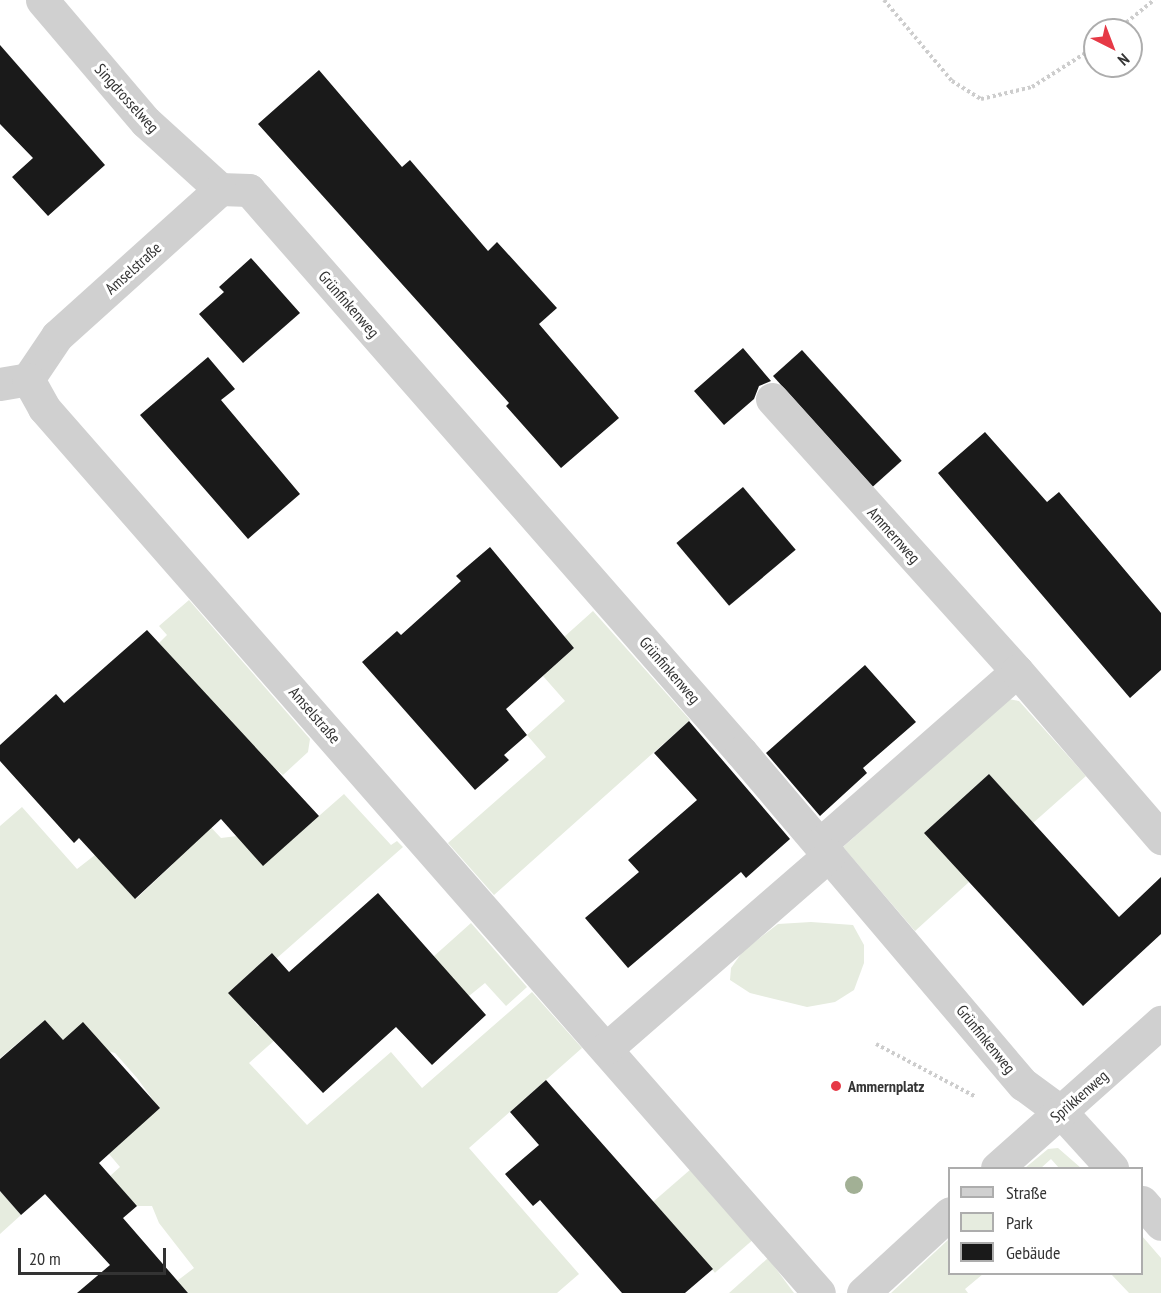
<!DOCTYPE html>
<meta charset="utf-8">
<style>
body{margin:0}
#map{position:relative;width:1161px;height:1293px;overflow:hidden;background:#fff;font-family:"PT Sans Narrow",sans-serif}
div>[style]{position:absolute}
.green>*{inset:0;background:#e6ecdf;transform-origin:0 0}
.building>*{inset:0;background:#1a1a1a;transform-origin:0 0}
.path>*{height:4px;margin-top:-2px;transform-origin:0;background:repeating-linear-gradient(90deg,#cdcdcd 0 3px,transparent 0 6px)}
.minor>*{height:33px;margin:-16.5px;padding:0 16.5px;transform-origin:16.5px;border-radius:16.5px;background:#d0d0d0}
.trees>*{width:18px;height:18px;margin:-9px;border-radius:50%;background:#a2b095}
.dots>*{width:16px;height:16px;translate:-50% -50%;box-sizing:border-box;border:3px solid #fff;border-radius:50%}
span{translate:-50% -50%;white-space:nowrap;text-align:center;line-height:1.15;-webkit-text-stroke:6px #fff;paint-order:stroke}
.street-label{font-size:16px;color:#333}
.poi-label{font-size:16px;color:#333;font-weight:700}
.left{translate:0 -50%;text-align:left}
.legend{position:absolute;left:948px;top:1167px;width:195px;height:108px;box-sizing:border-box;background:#fff;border:2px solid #adadad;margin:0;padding:8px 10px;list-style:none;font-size:18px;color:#333}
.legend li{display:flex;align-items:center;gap:12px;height:30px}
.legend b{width:30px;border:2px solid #adadad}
.north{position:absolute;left:1083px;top:18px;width:60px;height:60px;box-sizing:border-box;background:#fff;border:2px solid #adadad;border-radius:50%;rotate:138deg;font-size:16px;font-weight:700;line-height:24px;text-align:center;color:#333}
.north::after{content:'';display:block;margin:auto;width:21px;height:27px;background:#e63946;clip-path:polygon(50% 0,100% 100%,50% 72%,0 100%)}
.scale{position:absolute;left:18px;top:1248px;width:148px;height:27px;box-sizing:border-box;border:3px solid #333;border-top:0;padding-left:8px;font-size:18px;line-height:21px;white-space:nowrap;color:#333;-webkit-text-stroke:4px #fff;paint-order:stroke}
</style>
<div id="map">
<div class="green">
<i style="clip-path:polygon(189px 600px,310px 739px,308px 752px,283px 775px,257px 753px,159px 643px,167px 635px,159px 626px)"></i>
<i style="clip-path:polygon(593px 611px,690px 720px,494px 895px,448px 843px,546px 757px,527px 735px,565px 701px,543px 676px,574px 648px,564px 637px)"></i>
<i style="clip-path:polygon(1008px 699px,1019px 701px,1086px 776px,1033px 823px,989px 774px,925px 832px,969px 882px,915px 931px,843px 847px)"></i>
<i style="clip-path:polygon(176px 790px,221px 838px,237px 836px,263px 865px,344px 794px,391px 845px,397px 841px,403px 847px,277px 958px,272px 953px,229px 992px,258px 1026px,270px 1016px,284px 1032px,249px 1063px,307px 1125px,391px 1052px,422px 1088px,532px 992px,582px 1048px,469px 1148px,579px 1274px,557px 1293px,188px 1293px,177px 1281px,194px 1268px,159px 1223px,152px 1206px,137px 1206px,110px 1176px,120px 1167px,109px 1154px,159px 1108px,137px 1078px,115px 1053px,63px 1040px,45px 1020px,0 1058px,0 826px,22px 807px,77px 869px,95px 855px,136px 899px,173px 864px,132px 819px)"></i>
<i style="clip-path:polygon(811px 922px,853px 925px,864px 945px,864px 963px,854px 990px,835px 1002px,807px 1007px,750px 993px,730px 980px,731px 968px,743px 951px,778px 924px)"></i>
<i style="clip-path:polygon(471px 923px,527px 987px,506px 1006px,485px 983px,469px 996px,433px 957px)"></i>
<i style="clip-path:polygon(1058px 1148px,1081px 1168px,1059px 1168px,1051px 1159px,1041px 1168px,1025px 1168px,1048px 1149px)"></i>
<i style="left:691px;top:1169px;width:94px;height:50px;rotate:49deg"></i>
<i style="clip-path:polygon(0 1191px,21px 1215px,0 1234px)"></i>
<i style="clip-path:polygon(1142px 1236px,1161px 1258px,1161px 1293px,1129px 1293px,1111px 1274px,1142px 1274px)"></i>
<i style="clip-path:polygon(949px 1239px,950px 1274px,983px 1274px,965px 1289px,968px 1293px,891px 1293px)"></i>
<i style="clip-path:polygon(768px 1258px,794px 1293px,729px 1293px)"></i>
</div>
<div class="building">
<i style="clip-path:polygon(0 45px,105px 165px,48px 216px,12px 177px,33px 158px,0 124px)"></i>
<i style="clip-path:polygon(319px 70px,402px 167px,410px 160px,488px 251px,497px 242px,557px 308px,539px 324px,619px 418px,561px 468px,506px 406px,509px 403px,258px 124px)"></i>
<i style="clip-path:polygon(251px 258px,300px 313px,243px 363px,199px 314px,224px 292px,219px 287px)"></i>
<i style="clip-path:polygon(743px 348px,771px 381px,759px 386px,754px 399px,724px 425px,694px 391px)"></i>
<i style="left:802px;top:350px;width:149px;height:39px;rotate:48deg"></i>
<i style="clip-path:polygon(208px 357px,235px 389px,221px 400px,300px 494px,248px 539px,140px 415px)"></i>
<i style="clip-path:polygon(985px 432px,1047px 502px,1059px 492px,1161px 613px,1161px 670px,1130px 698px,938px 473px)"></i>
<i style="left:743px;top:487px;width:82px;height:87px;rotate:50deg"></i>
<i style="clip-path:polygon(490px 547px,574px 648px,506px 709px,527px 735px,504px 755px,509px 760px,475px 790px,362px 662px,397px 631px,401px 635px,461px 581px,456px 576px)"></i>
<i style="clip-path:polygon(147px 630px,319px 816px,263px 866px,221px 819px,135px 899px,79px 838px,74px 843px,0 761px,0 745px,56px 694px,64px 703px)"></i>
<i style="clip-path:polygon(865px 665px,916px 722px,863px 768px,867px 773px,820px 816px,766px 753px)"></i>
<i style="clip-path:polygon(689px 721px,790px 839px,746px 878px,741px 872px,628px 968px,585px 918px,639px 872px,628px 860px,697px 800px,654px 753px)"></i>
<i style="clip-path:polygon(989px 774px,1119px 917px,1161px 877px,1161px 934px,1083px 1006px,924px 833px)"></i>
<i style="clip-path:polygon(378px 893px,486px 1015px,432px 1065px,396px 1027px,323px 1093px,228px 993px,272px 953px,289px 972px)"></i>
<i style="clip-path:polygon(45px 1020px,63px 1040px,83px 1022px,160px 1108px,99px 1163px,137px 1206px,123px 1218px,188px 1293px,77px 1293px,110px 1265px,45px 1194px,21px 1215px,0 1191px,0 1059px)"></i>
<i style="clip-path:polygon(546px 1080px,713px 1269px,685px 1293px,622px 1293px,540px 1200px,533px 1206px,505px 1174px,539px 1145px,510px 1112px)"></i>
</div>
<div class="path">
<i style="left:884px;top:0;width:106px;rotate:50deg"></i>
<i style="left:952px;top:81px;width:34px;rotate:32deg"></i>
<i style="left:981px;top:99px;width:52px;rotate:-13.2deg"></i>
<i style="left:1032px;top:87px;width:75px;rotate:-32.4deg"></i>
<i style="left:1117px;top:30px;width:48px;rotate:-39deg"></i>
<i style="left:876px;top:1044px;width:113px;rotate:27.9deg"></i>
</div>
<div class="minor">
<i style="left:42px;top:0;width:160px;rotate:49.6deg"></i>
<i style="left:146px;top:122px;width:100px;rotate:42.2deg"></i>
<i style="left:220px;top:189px;width:29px;rotate:2deg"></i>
<i style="left:249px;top:190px;width:747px;rotate:48.8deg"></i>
<i style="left:741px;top:752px;width:436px;rotate:49.7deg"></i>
<i style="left:1023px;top:1084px;width:47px;rotate:36.4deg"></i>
<i style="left:1061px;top:1112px;width:76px;rotate:47.7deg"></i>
<i style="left:28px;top:379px;width:52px;rotate:-56deg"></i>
<i style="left:57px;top:336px;width:219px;rotate:-42deg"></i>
<i style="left:0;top:384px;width:28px;rotate:-10deg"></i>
<i style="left:28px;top:379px;width:33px;rotate:61deg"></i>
<i style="left:44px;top:408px;width:1176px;rotate:48.79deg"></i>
<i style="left:772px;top:399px;width:366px;rotate:48deg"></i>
<i style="left:820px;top:844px;width:262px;rotate:-41.3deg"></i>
<i style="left:1017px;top:671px;width:221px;rotate:49.2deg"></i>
<i style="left:607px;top:1048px;width:294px;rotate:-41deg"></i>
<i style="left:997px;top:1168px;width:220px;rotate:-41.7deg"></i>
<i style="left:1142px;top:1202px;width:29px;rotate:49deg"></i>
<i style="left:863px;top:1293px;width:118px;rotate:-42.6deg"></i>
</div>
<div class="trees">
<i style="left:854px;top:1185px"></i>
</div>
<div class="dots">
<i style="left:836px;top:1086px;background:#e63946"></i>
</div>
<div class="street-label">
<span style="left:127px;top:98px;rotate:48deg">Singdrosselweg</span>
<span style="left:133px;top:268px;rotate:-42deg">Amselstraße</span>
<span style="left:349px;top:304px;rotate:49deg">Grünfinkenweg</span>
<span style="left:894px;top:535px;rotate:48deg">Ammernweg</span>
<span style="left:670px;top:670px;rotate:49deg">Grünfinkenweg</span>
<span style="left:315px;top:715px;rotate:49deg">Amselstraße</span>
<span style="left:986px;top:1039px;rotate:51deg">Grünfinkenweg</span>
<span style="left:1079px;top:1096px;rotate:-41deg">Sprikkenweg</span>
</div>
<div class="poi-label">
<span class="left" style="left:848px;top:1086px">Ammernplatz</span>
</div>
<ul class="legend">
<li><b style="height:8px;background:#d0d0d0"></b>Straße</li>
<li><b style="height:16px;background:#e6ecdf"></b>Park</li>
<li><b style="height:16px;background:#1a1a1a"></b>Gebäude</li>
</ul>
<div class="north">N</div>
<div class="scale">20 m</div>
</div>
